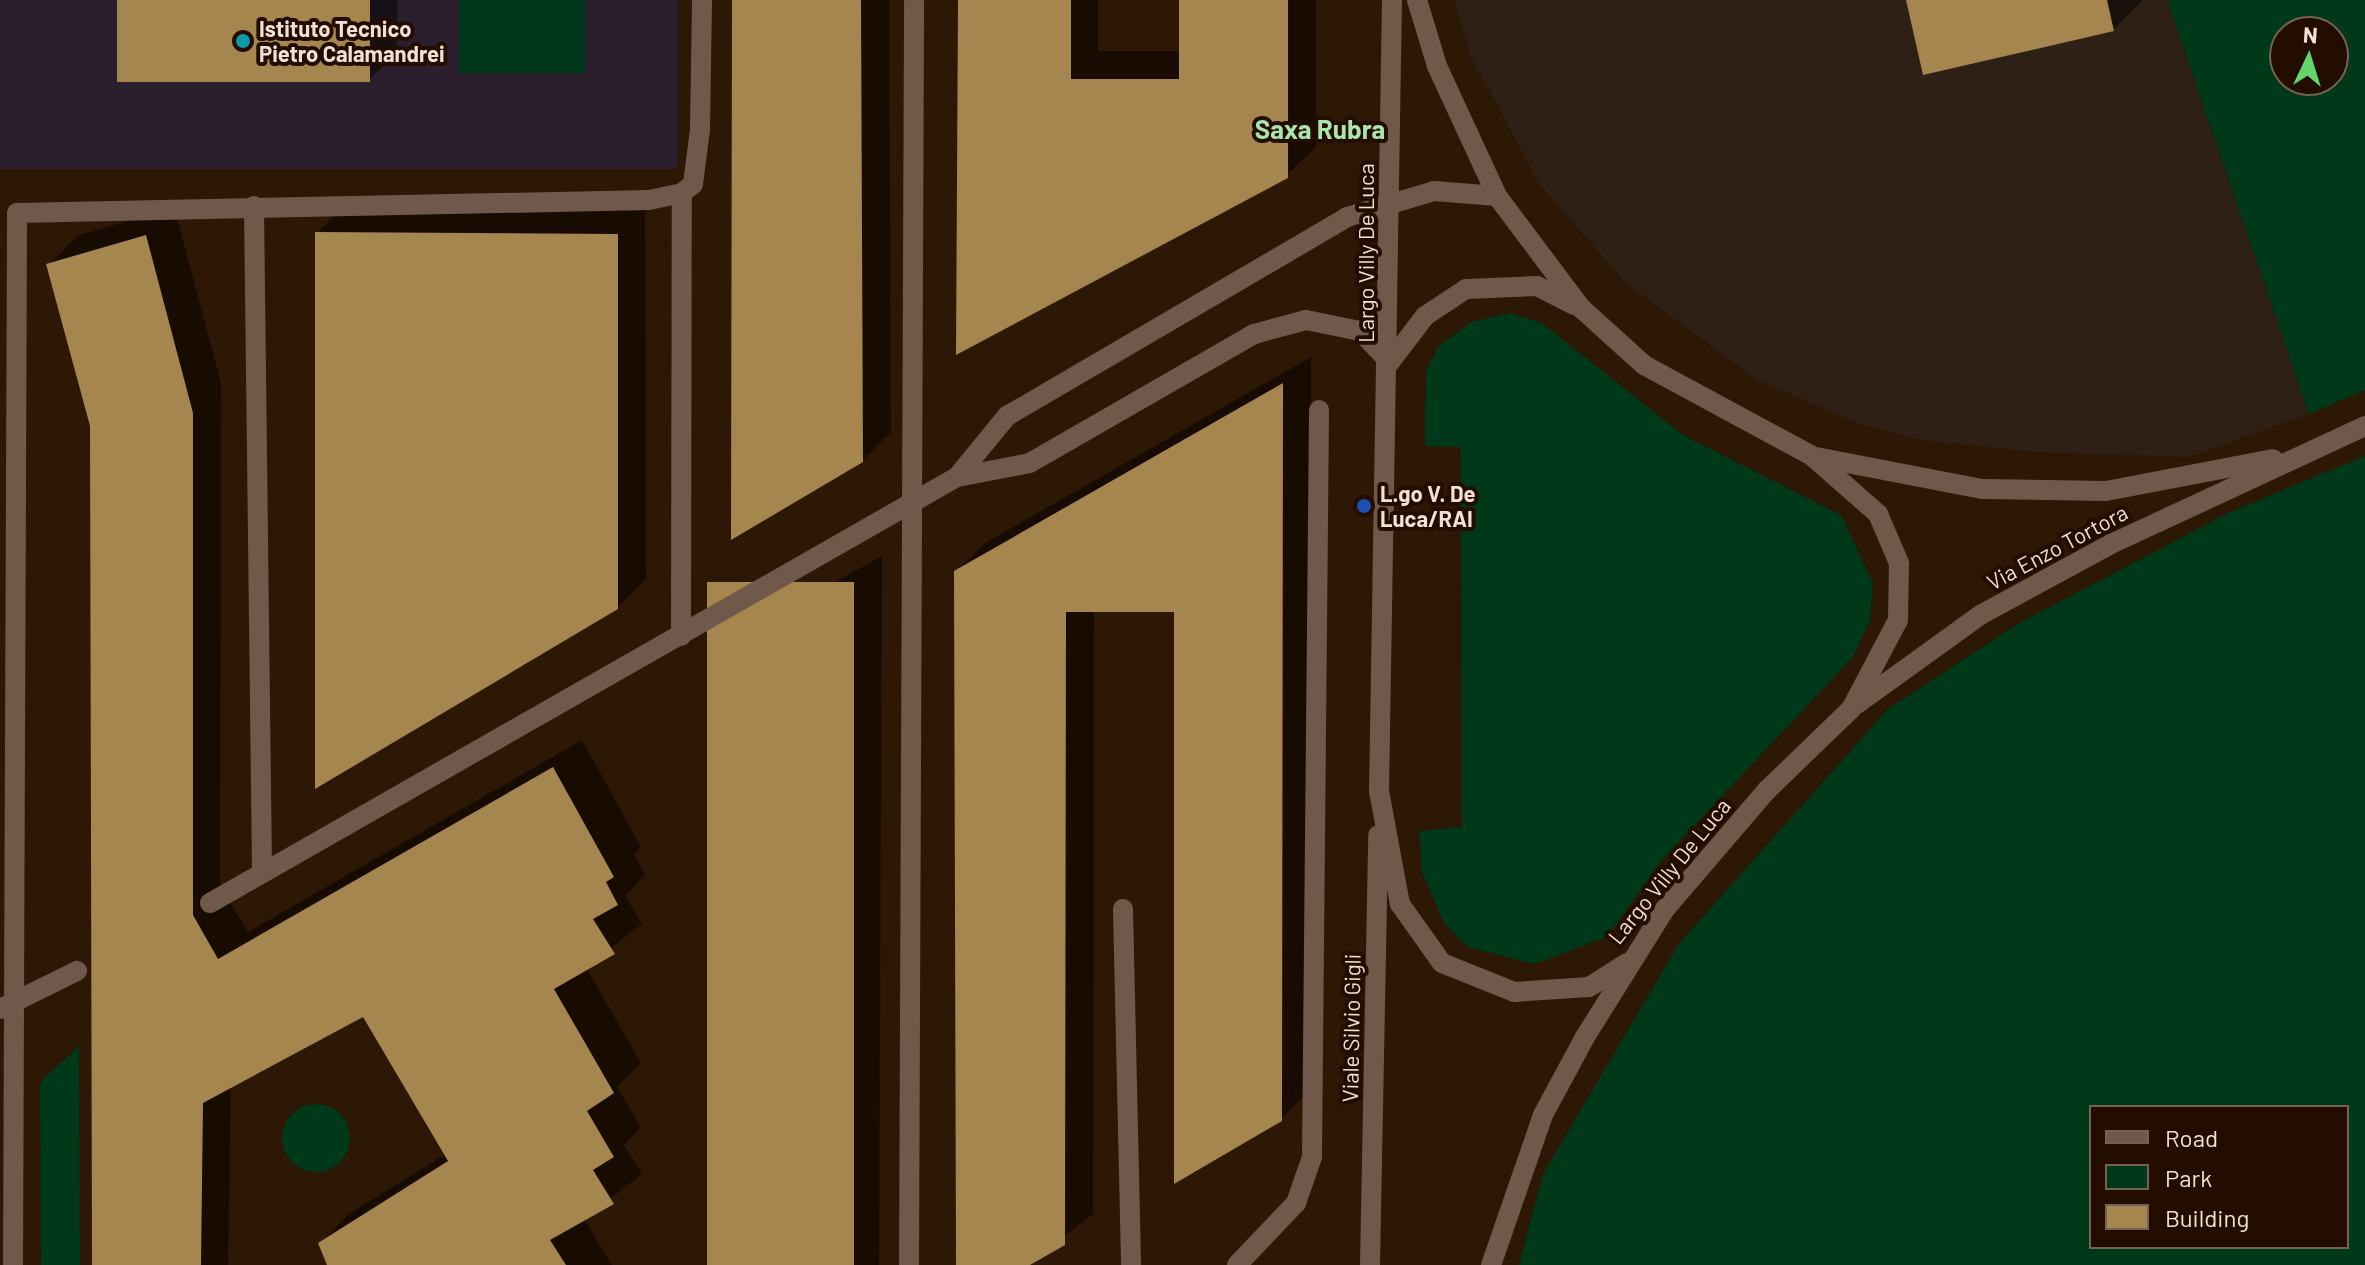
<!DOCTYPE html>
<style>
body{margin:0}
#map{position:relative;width:2365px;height:1265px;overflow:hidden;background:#2d1705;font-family:Barlow,sans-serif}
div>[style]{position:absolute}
.industrial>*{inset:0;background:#2f2015}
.education>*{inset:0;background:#2b1f2d;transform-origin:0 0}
.green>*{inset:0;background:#003919;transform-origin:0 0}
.round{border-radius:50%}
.shadow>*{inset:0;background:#0007}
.building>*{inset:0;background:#a6864f;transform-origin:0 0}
.service>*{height:20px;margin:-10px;padding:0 10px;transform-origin:10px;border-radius:10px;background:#70594b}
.minor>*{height:20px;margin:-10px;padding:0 10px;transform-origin:10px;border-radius:10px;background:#70594b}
.dots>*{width:22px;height:22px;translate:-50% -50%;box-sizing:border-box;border:4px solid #230d00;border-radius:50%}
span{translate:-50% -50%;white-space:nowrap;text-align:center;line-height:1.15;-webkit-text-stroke:8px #230d00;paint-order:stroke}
.poi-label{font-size:22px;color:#f0e0d5;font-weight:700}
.left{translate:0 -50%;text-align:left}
.street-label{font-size:22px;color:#f0e0d5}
.quarter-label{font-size:26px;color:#aae5ab;font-weight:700}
.legend{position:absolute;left:2089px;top:1105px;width:260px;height:144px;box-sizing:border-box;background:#230d00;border:2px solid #756155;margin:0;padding:10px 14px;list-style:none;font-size:24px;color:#f0e0d5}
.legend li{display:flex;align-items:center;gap:16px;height:40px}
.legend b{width:40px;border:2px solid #756155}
.north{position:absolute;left:2269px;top:16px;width:80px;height:80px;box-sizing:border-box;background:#230d00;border:2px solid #756155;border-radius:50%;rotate:4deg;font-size:22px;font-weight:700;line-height:32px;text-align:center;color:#f0e0d5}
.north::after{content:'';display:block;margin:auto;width:28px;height:36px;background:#61d46a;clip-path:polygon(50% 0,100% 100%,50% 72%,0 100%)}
</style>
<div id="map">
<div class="industrial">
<i style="clip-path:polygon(1454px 0,2167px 0,2309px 414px,2189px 457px,2035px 452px,1921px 440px,1859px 424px,1756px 379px,1627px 284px,1540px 185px,1470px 54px)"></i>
</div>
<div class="education">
<i style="left:0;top:0;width:678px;height:169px"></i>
</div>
<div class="green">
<i style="left:459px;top:0;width:126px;height:73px"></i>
<i style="clip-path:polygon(evenodd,2167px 0,2365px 0,2365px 390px,2309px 414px,2167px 0,2285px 32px,2333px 32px,2333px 80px,2285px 80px,2285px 32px)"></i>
<i style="clip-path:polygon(1510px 313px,1542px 323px,1683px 435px,1841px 515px,1873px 583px,1870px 621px,1852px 658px,1662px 860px,1607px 937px,1534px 964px,1468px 947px,1444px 923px,1422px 872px,1419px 831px,1462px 827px,1461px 447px,1425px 446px,1426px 372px,1438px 347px,1471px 322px)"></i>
<i style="clip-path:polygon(evenodd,2365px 456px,2365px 1265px,1519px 1265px,1543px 1174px,1678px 945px,1888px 709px,2018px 624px,2228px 513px,2365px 456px,2347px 1107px,2347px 1247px,2091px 1247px,2091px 1107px,2347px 1107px)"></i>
<i style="clip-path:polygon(79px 1046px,80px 1265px,41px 1265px,40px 1082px)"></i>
<i class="round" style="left:282px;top:1104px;width:68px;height:68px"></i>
</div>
<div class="shadow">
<i style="clip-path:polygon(119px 0,397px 0,397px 53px,368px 81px)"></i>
<i style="clip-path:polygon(734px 0,889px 0,891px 432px,862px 461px)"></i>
<i style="clip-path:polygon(960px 0,1098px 0,1098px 51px,1181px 51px,1181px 0,1316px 0,1316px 147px,1286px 176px,958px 351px)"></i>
<i style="clip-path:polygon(1908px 0,2142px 0,2142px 1px,2113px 30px)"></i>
<i style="clip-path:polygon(346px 205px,645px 206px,646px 579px,617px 608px,317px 233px)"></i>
<i style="clip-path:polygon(174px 207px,221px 383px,220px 886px,248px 932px,582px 740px,641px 847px,634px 854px,645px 875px,625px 896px,642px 924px,586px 968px,641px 1063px,617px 1087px,641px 1127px,624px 1145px,642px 1174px,584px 1219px,612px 1265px,329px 1265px,321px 1243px,349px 1214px,446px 1154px,364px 1014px,231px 1086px,228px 1265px,93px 1265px,92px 426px,49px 265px,77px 236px)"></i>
<i style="clip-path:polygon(1311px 357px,1310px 1090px,1281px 1119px,1176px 610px,1094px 610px,1093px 1214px,1026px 1265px,958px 1265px,956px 572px,985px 543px)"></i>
<i style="clip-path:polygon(882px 556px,879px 1265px,730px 1265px,728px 655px,757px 626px)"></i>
</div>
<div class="building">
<i style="left:117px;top:0;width:253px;height:82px"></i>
<i style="clip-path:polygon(732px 0,861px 0,863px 462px,731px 540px)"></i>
<i style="clip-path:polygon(958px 0,1071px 0,1071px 79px,1179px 79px,1179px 0,1288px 0,1288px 178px,956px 355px)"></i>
<i style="clip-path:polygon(1906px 0,2107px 0,2114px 31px,1923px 75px)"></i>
<i style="clip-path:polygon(315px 232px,618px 234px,618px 609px,315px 789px)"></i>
<i style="clip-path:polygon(146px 235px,193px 413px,193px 915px,218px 959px,553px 767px,614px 877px,606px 882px,618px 905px,593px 919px,615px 954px,554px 989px,614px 1093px,587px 1111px,614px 1157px,593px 1170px,614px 1204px,550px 1240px,566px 1265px,327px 1265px,318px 1243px,448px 1161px,363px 1017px,203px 1103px,201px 1265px,92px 1265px,90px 426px,46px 264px)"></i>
<i style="clip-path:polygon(1283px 383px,1282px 1121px,1174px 1184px,1174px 612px,1066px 612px,1065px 1245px,1030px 1265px,956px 1265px,954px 571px)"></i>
<i style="left:854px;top:582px;width:683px;height:147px;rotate:90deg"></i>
</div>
<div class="service">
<i style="left:254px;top:206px;width:665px;rotate:89.31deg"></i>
<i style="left:1390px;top:362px;width:43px;rotate:-134.1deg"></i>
<i style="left:1360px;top:331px;width:55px;rotate:-168.5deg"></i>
<i style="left:1306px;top:320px;width:54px;rotate:164.9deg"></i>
<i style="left:1254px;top:334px;width:258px;rotate:150.1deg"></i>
<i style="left:1030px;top:463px;width:74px;rotate:169.1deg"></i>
<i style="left:957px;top:477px;width:79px;rotate:-50.7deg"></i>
<i style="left:1007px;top:416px;width:394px;rotate:-30.3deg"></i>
<i style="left:1347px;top:217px;width:91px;rotate:-16.6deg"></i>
<i style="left:1434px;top:191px;width:63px;rotate:4.5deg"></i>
<i style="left:681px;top:636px;width:443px;rotate:-89.9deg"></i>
<i style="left:210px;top:903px;width:860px;rotate:-29.7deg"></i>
<i style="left:1123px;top:909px;width:356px;rotate:88.7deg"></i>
<i style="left:0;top:1009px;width:86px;rotate:-26.3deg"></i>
<i style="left:13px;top:1265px;width:1052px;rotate:-89.78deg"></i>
<i style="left:17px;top:213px;width:632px;rotate:-1.18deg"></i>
<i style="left:649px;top:200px;width:34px;rotate:-12deg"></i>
<i style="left:682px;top:193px;width:14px;rotate:-39deg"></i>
<i style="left:693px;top:184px;width:55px;rotate:-82.7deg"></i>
<i style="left:700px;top:129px;width:129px;rotate:-89.1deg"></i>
<i style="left:909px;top:1265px;width:1265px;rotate:-89.77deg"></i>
<i style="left:1237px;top:1265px;width:86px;rotate:-46.4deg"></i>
<i style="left:1296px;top:1203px;width:49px;rotate:-70.8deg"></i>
<i style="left:1312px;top:1157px;width:747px;rotate:-89.46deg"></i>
</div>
<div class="minor">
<i style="left:1392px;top:0;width:791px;rotate:90.94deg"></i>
<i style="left:1379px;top:791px;width:115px;rotate:79.5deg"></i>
<i style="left:1400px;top:904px;width:72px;rotate:54.6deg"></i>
<i style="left:1442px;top:963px;width:78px;rotate:21.9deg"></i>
<i style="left:1514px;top:992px;width:75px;rotate:-3.8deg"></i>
<i style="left:1589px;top:987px;width:45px;rotate:-32.3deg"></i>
<i style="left:1417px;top:0;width:69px;rotate:73.1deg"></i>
<i style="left:1437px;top:66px;width:143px;rotate:65.2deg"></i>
<i style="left:1497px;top:196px;width:140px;rotate:53.1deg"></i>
<i style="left:1581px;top:308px;width:85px;rotate:42.1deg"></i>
<i style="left:1644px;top:365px;width:191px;rotate:28.4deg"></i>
<i style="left:1812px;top:456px;width:88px;rotate:41.3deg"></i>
<i style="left:1878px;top:514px;width:53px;rotate:66.8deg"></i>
<i style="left:1899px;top:563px;width:57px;rotate:91deg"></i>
<i style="left:1898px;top:620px;width:101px;rotate:117.8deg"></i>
<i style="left:1851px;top:709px;width:117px;rotate:136deg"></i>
<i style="left:1767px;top:790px;width:157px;rotate:130.6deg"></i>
<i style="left:1665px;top:909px;width:151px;rotate:122deg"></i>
<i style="left:1585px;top:1037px;width:89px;rotate:118.3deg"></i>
<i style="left:1543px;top:1115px;width:159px;rotate:109.1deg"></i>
<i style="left:1390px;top:362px;width:58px;rotate:-52.7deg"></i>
<i style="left:1425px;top:316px;width:49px;rotate:-33.4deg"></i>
<i style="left:1466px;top:289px;width:71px;rotate:-2.4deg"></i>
<i style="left:1537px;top:286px;width:42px;rotate:27.2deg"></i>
<i style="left:1816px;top:457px;width:169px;rotate:10.9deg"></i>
<i style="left:1982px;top:489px;width:124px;rotate:0.9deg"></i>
<i style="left:2106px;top:491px;width:170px;rotate:-10.8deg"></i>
<i style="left:1857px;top:704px;width:154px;rotate:-35.8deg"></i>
<i style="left:1982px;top:614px;width:147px;rotate:-28.5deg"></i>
<i style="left:2111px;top:544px;width:280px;rotate:-24.9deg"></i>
<i style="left:1370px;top:1265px;width:430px;rotate:-88.9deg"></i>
</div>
<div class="dots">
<i style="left:243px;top:41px;background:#0f9aa8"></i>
<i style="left:1364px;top:506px;background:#1a4fb4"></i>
</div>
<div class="poi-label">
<span class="left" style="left:259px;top:41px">Istituto Tecnico<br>Pietro Calamandrei</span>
<span class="left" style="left:1380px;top:506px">L.go V. De<br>Luca/RAI</span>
</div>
<div class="street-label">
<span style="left:1366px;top:253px;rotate:-90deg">Largo Villy De Luca</span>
<span style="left:2057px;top:547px;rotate:-28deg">Via Enzo Tortora</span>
<span style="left:1669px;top:871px;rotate:-51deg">Largo Villy De Luca</span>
<span style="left:1351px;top:1028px;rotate:-89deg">Viale Silvio Gigli</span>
</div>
<div class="quarter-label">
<span style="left:1320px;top:129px">Saxa Rubra</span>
</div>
<ul class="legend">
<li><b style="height:10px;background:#70594b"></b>Road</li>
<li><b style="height:22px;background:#003919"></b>Park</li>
<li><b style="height:22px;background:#a6864f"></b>Building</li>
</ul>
<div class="north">N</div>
</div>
